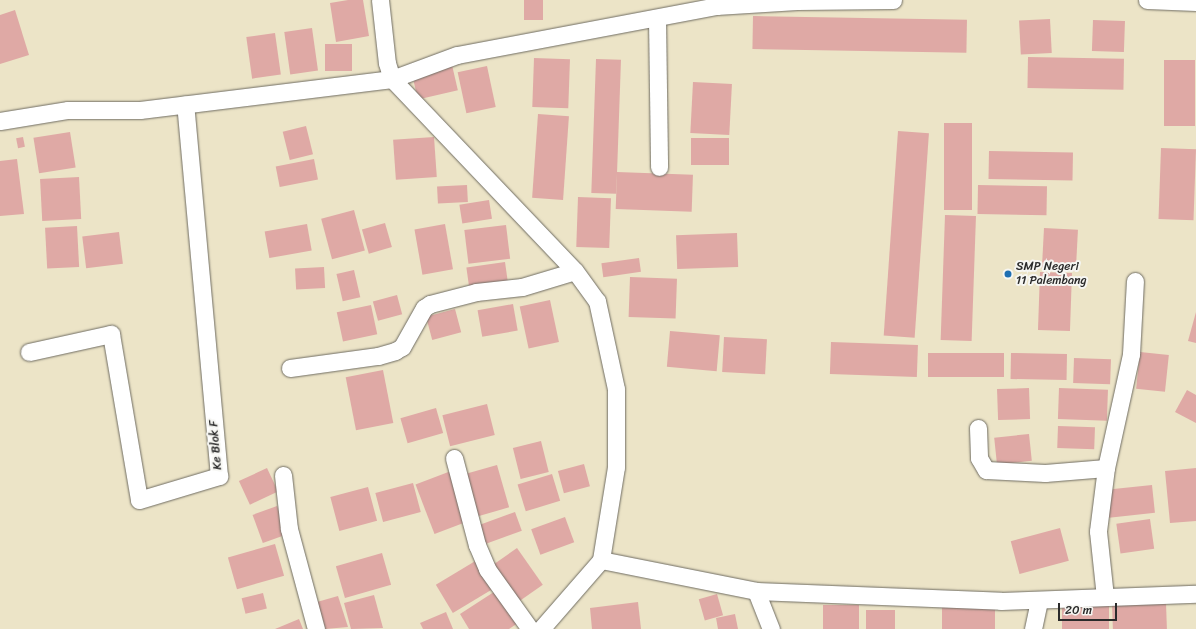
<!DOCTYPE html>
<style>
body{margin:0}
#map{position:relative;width:1196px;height:629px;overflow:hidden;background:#ece4c7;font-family:Sriracha,sans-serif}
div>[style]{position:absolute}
.building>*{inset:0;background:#dfa9a5;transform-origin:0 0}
.roads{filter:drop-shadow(0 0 1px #6f6c62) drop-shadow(0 0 1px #6f6c62)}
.minor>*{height:17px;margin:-8.5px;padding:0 8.5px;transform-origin:8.5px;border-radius:8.5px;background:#fff}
.dots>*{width:11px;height:11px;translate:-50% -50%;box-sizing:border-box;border:2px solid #f6f6f2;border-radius:50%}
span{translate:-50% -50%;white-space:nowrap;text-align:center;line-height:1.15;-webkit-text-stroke:4px #f6f6f2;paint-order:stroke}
.poi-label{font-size:12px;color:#2b2b2b}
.left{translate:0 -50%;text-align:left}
.street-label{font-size:12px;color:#2b2b2b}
.scale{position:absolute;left:1058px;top:603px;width:59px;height:18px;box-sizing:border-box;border:2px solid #2b2b2b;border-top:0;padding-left:5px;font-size:12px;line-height:14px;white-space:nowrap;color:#2b2b2b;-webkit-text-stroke:3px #f6f6f2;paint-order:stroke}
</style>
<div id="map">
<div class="building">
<i style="clip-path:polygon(348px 0,363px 0,369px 36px,336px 42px,330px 3px)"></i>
<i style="left:524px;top:0;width:19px;height:20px"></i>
<i style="clip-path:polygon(15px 10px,29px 55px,0 64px,0 15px)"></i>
<i style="left:753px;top:16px;width:214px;height:33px;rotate:1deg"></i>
<i style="left:1050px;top:19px;width:34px;height:31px;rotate:87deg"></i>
<i style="left:1093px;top:20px;width:32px;height:31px;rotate:2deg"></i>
<i style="left:312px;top:28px;width:43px;height:28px;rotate:82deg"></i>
<i style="left:275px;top:33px;width:42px;height:29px;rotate:82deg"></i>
<i style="left:325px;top:44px;width:27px;height:27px"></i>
<i style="left:1028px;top:57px;width:96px;height:31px;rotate:1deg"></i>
<i style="left:534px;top:58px;width:36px;height:49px;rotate:2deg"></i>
<i style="left:596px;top:59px;width:25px;height:134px;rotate:2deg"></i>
<i style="left:1164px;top:60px;width:31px;height:66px"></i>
<i style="left:452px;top:65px;width:26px;height:41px;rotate:77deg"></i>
<i style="left:487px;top:66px;width:42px;height:30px;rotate:78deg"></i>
<i style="left:693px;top:82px;width:39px;height:51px;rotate:3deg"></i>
<i style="left:538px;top:114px;width:31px;height:84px;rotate:4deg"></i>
<i style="left:944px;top:123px;width:28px;height:87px"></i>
<i style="left:306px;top:126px;width:29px;height:24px;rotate:76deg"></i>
<i style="left:898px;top:131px;width:31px;height:205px;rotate:4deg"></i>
<i style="left:70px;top:132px;width:36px;height:37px;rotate:81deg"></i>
<i style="left:23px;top:137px;width:10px;height:7px;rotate:79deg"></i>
<i style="left:434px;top:137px;width:40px;height:41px;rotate:86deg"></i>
<i style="left:691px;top:138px;width:38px;height:27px"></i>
<i style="left:1161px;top:148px;width:35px;height:71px;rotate:2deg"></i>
<i style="left:989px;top:151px;width:84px;height:28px;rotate:1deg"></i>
<i style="clip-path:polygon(17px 159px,24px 214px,0 216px,0 161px)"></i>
<i style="left:314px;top:159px;width:21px;height:39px;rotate:79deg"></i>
<i style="left:617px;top:172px;width:76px;height:37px;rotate:2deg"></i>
<i style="left:79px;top:177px;width:42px;height:39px;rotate:87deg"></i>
<i style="left:467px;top:185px;width:17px;height:30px;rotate:87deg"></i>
<i style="left:978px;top:185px;width:69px;height:29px;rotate:1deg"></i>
<i style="left:578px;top:197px;width:33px;height:50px;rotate:2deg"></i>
<i style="left:489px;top:200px;width:19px;height:30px;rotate:81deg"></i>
<i style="left:354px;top:210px;width:42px;height:34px;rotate:75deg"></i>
<i style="left:945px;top:215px;width:31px;height:125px;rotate:2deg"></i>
<i style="left:385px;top:223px;width:25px;height:24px;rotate:74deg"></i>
<i style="left:307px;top:224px;width:27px;height:43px;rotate:80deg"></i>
<i style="left:445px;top:224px;width:46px;height:31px;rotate:80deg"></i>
<i style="left:506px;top:225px;width:34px;height:42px;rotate:83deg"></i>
<i style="left:77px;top:226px;width:41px;height:32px;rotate:87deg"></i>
<i style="left:1044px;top:228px;width:34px;height:41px;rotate:3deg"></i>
<i style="left:119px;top:232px;width:32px;height:37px;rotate:83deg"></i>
<i style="left:737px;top:233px;width:34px;height:61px;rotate:88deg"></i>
<i style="left:639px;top:258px;width:14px;height:38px;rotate:82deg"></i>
<i style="left:505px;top:262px;width:21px;height:39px;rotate:82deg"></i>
<i style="left:324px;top:267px;width:21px;height:29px;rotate:87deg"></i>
<i style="left:354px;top:270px;width:28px;height:18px;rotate:77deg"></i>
<i style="left:1040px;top:272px;width:32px;height:58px;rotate:2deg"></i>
<i style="left:630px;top:277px;width:47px;height:40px;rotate:2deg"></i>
<i style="left:397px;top:295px;width:20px;height:25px;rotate:75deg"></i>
<i style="left:550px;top:300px;width:43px;height:31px;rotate:78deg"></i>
<i style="left:513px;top:304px;width:27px;height:36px;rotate:80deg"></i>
<i style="left:371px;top:305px;width:30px;height:35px;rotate:78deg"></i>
<i style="left:455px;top:309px;width:24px;height:30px;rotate:75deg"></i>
<i style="clip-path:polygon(1196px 312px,1196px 343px,1188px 341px)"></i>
<i style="left:670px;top:331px;width:50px;height:36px;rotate:5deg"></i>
<i style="left:724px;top:337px;width:43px;height:35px;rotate:3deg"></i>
<i style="left:831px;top:342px;width:87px;height:32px;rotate:2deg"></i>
<i style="left:1140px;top:352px;width:29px;height:37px;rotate:6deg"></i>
<i style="left:928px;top:353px;width:76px;height:24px"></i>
<i style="left:1011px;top:353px;width:56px;height:26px;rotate:1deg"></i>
<i style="left:1074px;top:358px;width:37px;height:25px;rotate:2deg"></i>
<i style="left:383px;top:370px;width:54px;height:38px;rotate:79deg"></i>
<i style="left:1029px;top:388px;width:31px;height:32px;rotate:88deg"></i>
<i style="left:1059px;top:388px;width:49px;height:31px;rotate:2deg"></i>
<i style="clip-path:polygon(1187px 390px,1196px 395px,1196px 423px,1175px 412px)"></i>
<i style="left:487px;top:404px;width:32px;height:46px;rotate:76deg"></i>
<i style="left:436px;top:408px;width:26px;height:37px;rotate:74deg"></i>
<i style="left:1058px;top:426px;width:37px;height:22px;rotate:2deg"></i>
<i style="left:1029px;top:434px;width:27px;height:35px;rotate:84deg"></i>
<i style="left:541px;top:441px;width:32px;height:29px;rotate:76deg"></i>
<i style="left:584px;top:464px;width:23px;height:27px;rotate:75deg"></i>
<i style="left:497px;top:465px;width:44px;height:34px;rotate:74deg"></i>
<i style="left:267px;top:468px;width:26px;height:31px;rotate:65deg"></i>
<i style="clip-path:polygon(1196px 468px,1196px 521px,1170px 523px,1165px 471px)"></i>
<i style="left:451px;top:471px;width:53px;height:38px;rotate:69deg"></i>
<i style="left:552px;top:474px;width:28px;height:36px;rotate:73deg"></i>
<i style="left:413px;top:483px;width:30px;height:39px;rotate:75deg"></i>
<i style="left:1152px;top:485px;width:28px;height:46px;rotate:84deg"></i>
<i style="left:368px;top:487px;width:35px;height:39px;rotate:75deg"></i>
<i style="left:277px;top:506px;width:30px;height:26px;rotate:70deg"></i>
<i style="left:515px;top:512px;width:20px;height:41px;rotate:70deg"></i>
<i style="left:565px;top:517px;width:27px;height:36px;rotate:70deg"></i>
<i style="left:1150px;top:519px;width:30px;height:34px;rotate:82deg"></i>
<i style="left:1060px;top:528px;width:34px;height:51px;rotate:75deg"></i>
<i style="left:275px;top:544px;width:33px;height:49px;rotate:74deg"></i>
<i style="left:517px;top:548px;width:45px;height:34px;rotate:55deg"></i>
<i style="left:382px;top:553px;width:33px;height:48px;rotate:74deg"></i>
<i style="left:477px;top:560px;width:33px;height:48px;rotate:59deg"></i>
<i style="clip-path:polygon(497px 590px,518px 623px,509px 629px,469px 629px,460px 614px)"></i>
<i style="left:263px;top:593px;width:16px;height:22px;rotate:76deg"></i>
<i style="left:717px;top:594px;width:22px;height:19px;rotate:74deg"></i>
<i style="clip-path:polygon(374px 595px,383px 628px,351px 629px,344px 603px)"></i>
<i style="clip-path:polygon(338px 596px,348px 627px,325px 629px,317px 602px)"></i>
<i style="clip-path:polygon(638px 602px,641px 629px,592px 629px,590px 608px)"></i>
<i style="left:1109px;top:603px;width:26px;height:47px;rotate:90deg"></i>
<i style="left:1166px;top:603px;width:26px;height:54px;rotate:88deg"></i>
<i style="left:823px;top:605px;width:36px;height:24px"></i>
<i style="left:995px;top:606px;width:23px;height:53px;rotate:90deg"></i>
<i style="left:866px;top:610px;width:29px;height:19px"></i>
<i style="clip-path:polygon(446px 612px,453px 629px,423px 629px,420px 623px)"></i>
<i style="clip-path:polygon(735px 614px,738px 629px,718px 629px,716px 618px)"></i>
<i style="clip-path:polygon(299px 619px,303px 629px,275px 629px)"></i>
</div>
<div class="roads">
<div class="minor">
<i style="left:380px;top:0;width:63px;rotate:83.7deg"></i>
<i style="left:387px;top:63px;width:17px;rotate:73deg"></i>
<i style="left:392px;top:79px;width:265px;rotate:46.4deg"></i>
<i style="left:575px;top:271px;width:37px;rotate:54deg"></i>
<i style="left:597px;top:301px;width:90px;rotate:77.8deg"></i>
<i style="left:616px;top:389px;width:78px;rotate:90deg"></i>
<i style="left:616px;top:467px;width:94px;rotate:99.2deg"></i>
<i style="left:601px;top:560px;width:91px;rotate:131deg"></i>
<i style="left:1147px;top:0;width:49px;rotate:2.3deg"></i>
<i style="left:716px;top:6px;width:81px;rotate:-3.5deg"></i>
<i style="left:797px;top:1px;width:96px;rotate:-0.6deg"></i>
<i style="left:657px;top:18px;width:149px;rotate:89.2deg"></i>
<i style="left:0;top:121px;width:69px;rotate:-9.2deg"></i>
<i style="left:68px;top:110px;width:72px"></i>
<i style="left:140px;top:110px;width:254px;rotate:-7deg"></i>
<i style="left:392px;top:79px;width:69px;rotate:-20.3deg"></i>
<i style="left:457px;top:55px;width:264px;rotate:-10.7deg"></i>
<i style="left:716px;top:6px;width:6px;rotate:-81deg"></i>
<i style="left:29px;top:352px;width:84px;rotate:-12.4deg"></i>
<i style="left:111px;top:334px;width:168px;rotate:80.4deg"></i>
<i style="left:139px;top:500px;width:84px;rotate:-16.7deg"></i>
<i style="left:219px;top:476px;width:373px;rotate:-95.2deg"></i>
<i style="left:290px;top:368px;width:89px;rotate:-7.8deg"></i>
<i style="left:378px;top:356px;width:18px;rotate:-16deg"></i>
<i style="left:395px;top:351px;width:8px;rotate:-30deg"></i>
<i style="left:402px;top:347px;width:45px;rotate:-60.6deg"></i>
<i style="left:424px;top:308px;width:7px;rotate:-34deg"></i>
<i style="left:430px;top:304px;width:48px;rotate:-14.6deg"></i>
<i style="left:476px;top:292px;width:46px;rotate:-6.2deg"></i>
<i style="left:522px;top:287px;width:55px;rotate:-16.8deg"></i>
<i style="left:978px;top:428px;width:30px;rotate:88deg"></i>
<i style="left:979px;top:458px;width:14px;rotate:60deg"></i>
<i style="left:986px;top:470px;width:59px;rotate:2.9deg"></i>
<i style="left:1045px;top:473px;width:61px;rotate:-4.7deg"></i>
<i style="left:454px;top:458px;width:90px;rotate:75.2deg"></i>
<i style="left:477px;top:545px;width:26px;rotate:67deg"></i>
<i style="left:487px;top:569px;width:74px;rotate:54.4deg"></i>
<i style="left:283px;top:475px;width:54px;rotate:83.7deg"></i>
<i style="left:289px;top:529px;width:104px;rotate:74.9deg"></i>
<i style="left:601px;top:560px;width:158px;rotate:11.3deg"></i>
<i style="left:756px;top:591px;width:245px;rotate:2.3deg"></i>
<i style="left:1001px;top:601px;width:195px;rotate:-2.1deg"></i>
<i style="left:756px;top:591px;width:41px;rotate:68.5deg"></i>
<i style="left:1105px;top:597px;width:66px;rotate:-96.1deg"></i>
<i style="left:1098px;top:531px;width:64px;rotate:-82.8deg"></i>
<i style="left:1106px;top:468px;width:117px;rotate:-77.6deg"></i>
<i style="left:1131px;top:354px;width:73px;rotate:-86.9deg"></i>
<i style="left:1033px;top:629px;width:29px;rotate:-78deg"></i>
</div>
</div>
<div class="dots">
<i style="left:1008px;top:274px;background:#1f6fb2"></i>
</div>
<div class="poi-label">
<span class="left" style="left:1016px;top:274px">SMP Negeri<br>11 Palembang</span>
</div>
<div class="street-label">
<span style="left:216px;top:445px;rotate:-95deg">Ke Blok F</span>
</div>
<div class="scale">20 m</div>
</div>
